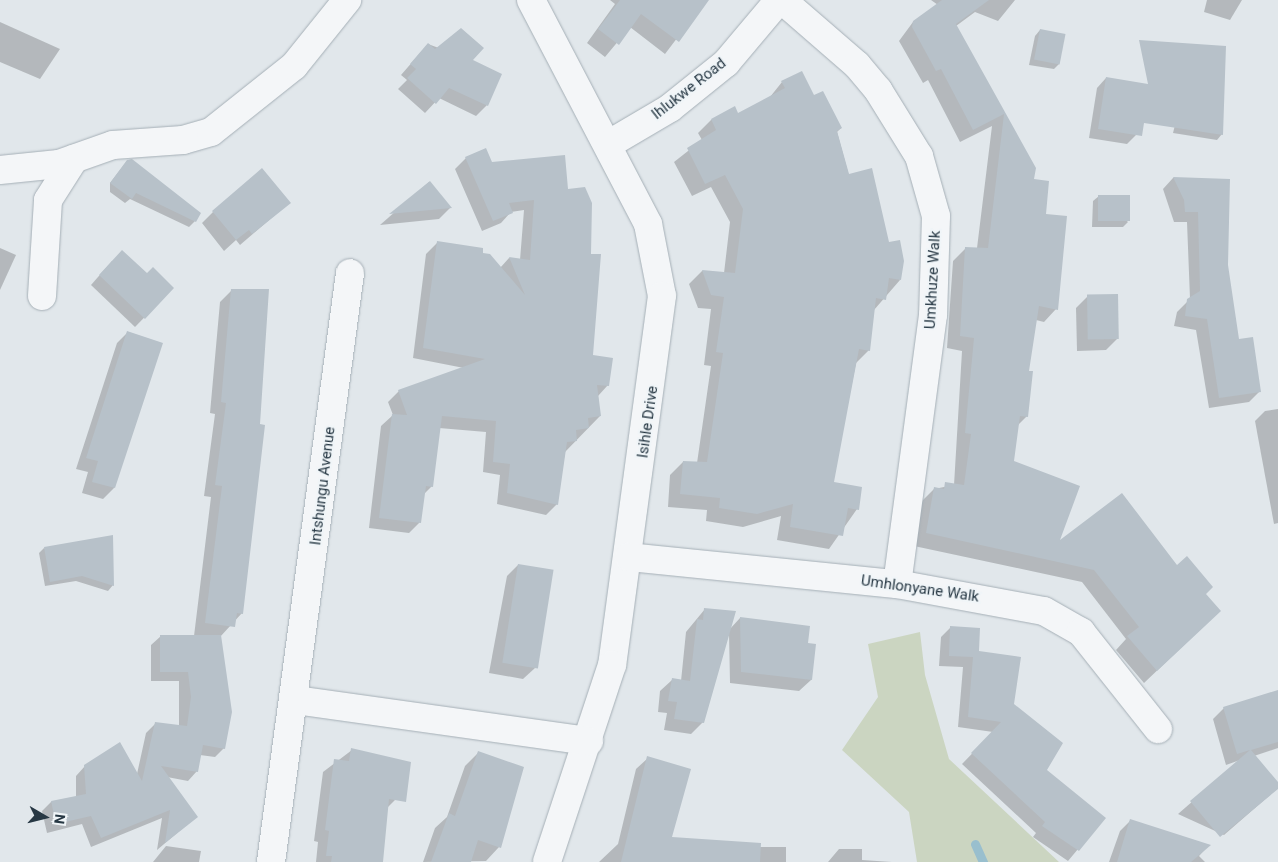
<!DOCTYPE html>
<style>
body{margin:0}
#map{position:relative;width:1278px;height:862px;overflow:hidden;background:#e1e7eb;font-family:Roboto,sans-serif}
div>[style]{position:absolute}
.green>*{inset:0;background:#cbd5c1}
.shadow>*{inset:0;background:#0003}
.stream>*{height:9px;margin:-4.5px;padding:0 4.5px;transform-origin:4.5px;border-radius:4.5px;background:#99bfce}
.building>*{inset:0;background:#b7c1c9;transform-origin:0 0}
.roads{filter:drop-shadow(0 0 1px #a5afb6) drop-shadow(0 0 1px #a5afb6)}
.minor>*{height:28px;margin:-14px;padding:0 14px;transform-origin:14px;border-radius:14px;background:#f4f6f8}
span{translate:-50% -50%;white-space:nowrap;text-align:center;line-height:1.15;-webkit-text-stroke:4px #f0f5f8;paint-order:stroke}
.street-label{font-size:15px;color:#273844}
.north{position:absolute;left:20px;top:792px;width:50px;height:50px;-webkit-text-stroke:4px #f0f5f8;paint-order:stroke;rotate:98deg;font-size:14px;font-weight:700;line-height:20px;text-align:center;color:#273844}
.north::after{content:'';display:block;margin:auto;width:18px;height:22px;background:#273844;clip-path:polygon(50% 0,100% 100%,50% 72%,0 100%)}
</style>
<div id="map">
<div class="green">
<i style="clip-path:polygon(920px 632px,925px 675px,949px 759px,1059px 862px,917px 862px,909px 812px,842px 750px,878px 697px,868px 644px)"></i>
</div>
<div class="shadow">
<i style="clip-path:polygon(610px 0,706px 0,665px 54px,630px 27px,605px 57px,587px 43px,615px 4px)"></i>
<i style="clip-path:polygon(931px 0,1015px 0,998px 21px,975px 12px,956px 26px,1034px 168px,1033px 180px,1045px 215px,1056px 309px,1044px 322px,1036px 320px,1027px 372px,1027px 416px,1017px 426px,1012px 462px,1057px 544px,1177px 567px,1205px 594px,1206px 624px,1144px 683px,1116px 650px,1126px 639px,1082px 582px,914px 546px,921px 502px,934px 489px,954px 485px,962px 351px,947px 348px,953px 261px,966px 248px,977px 248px,992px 126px,960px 142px,928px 80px,923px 83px,899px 41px,913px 22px,938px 5px)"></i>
<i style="clip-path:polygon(1207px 0,1242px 0,1230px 20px,1204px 12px)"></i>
<i style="clip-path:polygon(0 22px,60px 49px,40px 79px,0 62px)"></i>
<i style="clip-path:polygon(1040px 30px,1059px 64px,1054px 69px,1029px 65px,1035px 36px)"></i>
<i style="clip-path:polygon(428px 44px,471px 60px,487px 105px,476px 116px,439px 98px,425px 113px,398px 89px,407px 80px,401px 75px)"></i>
<i style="clip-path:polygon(1194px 51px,1222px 134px,1217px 140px,1173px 133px)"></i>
<i style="clip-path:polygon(1106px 78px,1136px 135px,1127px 144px,1089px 138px,1097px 88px)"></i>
<i style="clip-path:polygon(782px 82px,814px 96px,841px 128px,837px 132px,849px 176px,888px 243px,900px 280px,874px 310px,869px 350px,856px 363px,832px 483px,857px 509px,829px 549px,777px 540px,781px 516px,743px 527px,706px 521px,707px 510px,668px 507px,670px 475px,683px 462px,697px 463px,711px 366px,704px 365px,711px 309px,698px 308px,689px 284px,702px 271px,724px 273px,730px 222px,711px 187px,692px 196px,674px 162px,702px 140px,698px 133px,711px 120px,738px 114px,770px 97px)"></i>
<i style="clip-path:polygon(466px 158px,567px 190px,592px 356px,608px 385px,598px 396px,600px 416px,565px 452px,557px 504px,546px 515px,497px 504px,500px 475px,483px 472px,486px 432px,439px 428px,432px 486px,423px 495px,420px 522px,409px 533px,369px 528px,381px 426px,393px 415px,388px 402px,399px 391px,464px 368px,413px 358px,426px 254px,437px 243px,481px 254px,500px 268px,509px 258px,520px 260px,524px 210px,511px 212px,501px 223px,482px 231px,455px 169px)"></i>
<i style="clip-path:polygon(127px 161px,195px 221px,189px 227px,130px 199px,125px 203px,110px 192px,110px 183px)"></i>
<i style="clip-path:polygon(1173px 178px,1229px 180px,1227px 265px,1238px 340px,1260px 391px,1249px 402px,1209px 408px,1196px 330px,1174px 326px,1177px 312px,1190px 299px,1187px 222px,1174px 222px,1163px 189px)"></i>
<i style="clip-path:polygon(429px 182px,450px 208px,439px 219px,380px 225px)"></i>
<i style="clip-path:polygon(1099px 196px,1128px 222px,1123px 227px,1092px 227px,1093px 201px)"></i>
<i style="clip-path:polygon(289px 203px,240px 245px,236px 240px,224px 251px,202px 223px,213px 212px)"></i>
<i style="clip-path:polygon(0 248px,16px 255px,0 290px)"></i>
<i style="clip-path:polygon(112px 261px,173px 288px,135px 327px,91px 285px)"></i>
<i style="clip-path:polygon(232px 290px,242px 613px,220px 637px,224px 748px,215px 757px,200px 755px,197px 771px,188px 781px,167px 777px,196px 817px,157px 850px,162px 818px,91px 847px,82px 824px,47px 833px,42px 811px,51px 802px,76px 797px,76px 776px,85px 766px,137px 774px,146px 733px,156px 723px,179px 727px,179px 681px,151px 681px,151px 645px,161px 636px,194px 636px,211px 497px,204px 496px,215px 414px,210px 413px,220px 302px)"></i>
<i style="clip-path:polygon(1088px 296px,1118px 338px,1106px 350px,1077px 351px,1076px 308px)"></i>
<i style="clip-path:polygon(128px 332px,114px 488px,103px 499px,82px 493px,88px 472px,76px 469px,117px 343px)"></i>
<i style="clip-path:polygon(1278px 409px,1278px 523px,1274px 524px,1255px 421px,1265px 411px)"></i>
<i style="clip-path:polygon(44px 548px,113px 585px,108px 591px,76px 581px,45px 586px,39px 553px)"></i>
<i style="clip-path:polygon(518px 565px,552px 571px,535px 668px,523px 679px,489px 673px,507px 576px)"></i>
<i style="clip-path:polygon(705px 609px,729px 630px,740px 618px,807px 644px,811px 680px,799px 691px,730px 683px,729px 633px,703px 722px,691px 734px,664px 730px,667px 713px,658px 712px,660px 691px,672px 680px,681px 681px,686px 632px)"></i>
<i style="clip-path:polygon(951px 627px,977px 652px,1045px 770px,1104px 818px,1068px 861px,1033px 837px,1036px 833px,962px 764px,993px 732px,958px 727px,963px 667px,939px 666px,941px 637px)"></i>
<i style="clip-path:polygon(1278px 694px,1278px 748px,1254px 756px,1278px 788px,1224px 835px,1178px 814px,1240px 760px,1226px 765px,1213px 719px,1224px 708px)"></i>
<i style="clip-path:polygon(352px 750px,395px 800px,387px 808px,381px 862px,316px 862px,318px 842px,314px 841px,323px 772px)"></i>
<i style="clip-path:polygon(479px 752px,499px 847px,486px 861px,423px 862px,435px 828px,447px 817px,465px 766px)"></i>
<i style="clip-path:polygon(648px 758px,653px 862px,599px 862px,618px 844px,636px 769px)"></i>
<i style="clip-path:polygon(1130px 821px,1209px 845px,1199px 856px,1205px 862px,1109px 862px,1120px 831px)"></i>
<i style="clip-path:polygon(166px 846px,201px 851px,199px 862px,153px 862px)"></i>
<i style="clip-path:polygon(724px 847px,786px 847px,786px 862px,678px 862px)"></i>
<i style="clip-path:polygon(839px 849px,862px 849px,862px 860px,892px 862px,828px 862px)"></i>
</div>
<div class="stream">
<i style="left:975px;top:844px;width:20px;rotate:66deg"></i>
</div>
<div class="building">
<i style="clip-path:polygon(620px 0,709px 0,679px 42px,641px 14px,619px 45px,598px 29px)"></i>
<i style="clip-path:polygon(942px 0,989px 0,956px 24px,1036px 168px,1034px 179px,1049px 181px,1046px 214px,1067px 216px,1058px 310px,1039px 306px,1029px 371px,1033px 371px,1028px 417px,1020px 416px,1014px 461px,1080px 486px,1060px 540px,1122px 493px,1177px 565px,1187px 556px,1213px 587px,1206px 594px,1221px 611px,1157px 671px,1127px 636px,1139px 627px,1094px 570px,926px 533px,934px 487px,944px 489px,945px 482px,964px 485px,971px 434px,965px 433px,974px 338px,960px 336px,965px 247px,988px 248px,1004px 114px,973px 130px,941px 69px,936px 71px,912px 27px,913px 21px)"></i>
<i style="clip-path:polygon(461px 28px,484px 48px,473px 60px,502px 74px,488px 106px,449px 88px,436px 104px,407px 78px,416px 69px,410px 64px,428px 43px,435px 49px)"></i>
<i style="left:1040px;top:29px;width:26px;height:31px;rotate:11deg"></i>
<i style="clip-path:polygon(1139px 40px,1226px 46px,1223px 135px,1144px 123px,1142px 136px,1098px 129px,1106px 77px,1148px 84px)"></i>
<i style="clip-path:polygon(802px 71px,814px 95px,823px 91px,842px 128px,837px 131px,849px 174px,872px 168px,889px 242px,900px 240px,904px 261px,901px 280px,889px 278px,886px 300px,876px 298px,870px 351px,859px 349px,834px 482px,862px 487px,859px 510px,848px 508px,843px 536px,790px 527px,793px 504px,757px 514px,719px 508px,720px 498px,680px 494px,683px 461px,707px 462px,723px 353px,716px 352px,724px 297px,711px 295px,702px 270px,735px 273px,743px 209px,725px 175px,705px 184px,687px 148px,716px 130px,711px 119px,735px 106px,738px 113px,785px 88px,781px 81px)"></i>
<i style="clip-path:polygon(486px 148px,492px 162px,565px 155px,568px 189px,585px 187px,592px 203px,591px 254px,601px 254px,593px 355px,613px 358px,609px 386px,597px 385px,601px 416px,588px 418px,589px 428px,576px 430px,577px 441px,567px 442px,558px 505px,507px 493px,510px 464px,493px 462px,496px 421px,442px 416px,433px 487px,426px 486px,421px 523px,379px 518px,392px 414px,407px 415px,398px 390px,485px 359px,423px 348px,437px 241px,483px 248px,483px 253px,490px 254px,525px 295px,509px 257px,530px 260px,534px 200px,509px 203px,513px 213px,493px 221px,465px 157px)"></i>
<i style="clip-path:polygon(132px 159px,201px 213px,196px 222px,136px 193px,132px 199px,110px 183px,127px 160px)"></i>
<i style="clip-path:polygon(262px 168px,291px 203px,252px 234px,249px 230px,236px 240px,212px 211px)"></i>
<i style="clip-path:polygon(1173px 177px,1230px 179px,1228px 265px,1239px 339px,1253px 337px,1261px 392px,1219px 398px,1207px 319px,1185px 316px,1187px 299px,1200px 291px,1198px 212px,1185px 212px,1184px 200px)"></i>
<i style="clip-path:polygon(430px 181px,452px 208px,389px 214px)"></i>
<i style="left:1098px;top:195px;width:32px;height:26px"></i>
<i style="clip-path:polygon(122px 250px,147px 273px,153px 267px,174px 288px,145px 319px,99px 275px)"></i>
<i style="clip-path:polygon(231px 289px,269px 289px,260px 424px,265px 425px,243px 614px,237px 613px,235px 627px,205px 623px,222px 486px,215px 485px,226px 403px,221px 402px)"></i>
<i style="left:1118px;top:294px;width:45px;height:31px;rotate:89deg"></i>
<i style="clip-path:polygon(127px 331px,163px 343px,115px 488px,92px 482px,98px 461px,86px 458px)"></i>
<i style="clip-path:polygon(113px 535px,114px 586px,82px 576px,50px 582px,44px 547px)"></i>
<i style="left:518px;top:564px;width:36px;height:100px;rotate:9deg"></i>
<i style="clip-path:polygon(704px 608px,736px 611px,704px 723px,674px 719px,677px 702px,668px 701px,672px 678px,690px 681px,697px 619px,703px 620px)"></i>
<i style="clip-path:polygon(740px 617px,810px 626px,808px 643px,816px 644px,812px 680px,741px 672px)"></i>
<i style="clip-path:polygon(950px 626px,980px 628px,979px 651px,1021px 657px,1014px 704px,1063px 743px,1047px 770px,1106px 818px,1079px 851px,1042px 826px,1045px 822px,971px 753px,1001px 722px,968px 717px,973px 657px,949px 656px)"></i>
<i style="clip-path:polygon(160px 635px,221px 635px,232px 712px,225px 749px,203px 745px,198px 772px,161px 766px,198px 817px,165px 843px,170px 810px,101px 838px,91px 816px,56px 824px,51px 801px,86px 794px,84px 765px,120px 742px,142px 781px,155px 722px,187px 726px,191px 697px,188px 672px,160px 672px)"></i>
<i style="clip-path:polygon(1278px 690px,1278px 742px,1251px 750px,1278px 782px,1278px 789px,1220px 837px,1190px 801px,1250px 750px,1237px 754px,1223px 707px)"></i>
<i style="clip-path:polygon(351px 748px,411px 762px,406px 802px,389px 799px,383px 862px,331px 862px,332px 856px,326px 856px,329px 831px,325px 830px,334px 759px,349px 761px)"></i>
<i style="clip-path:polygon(478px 751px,524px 767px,501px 848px,478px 840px,471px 862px,431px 862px,449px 813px,455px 816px)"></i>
<i style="clip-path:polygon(647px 756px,691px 769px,672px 837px,761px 843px,760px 862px,621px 862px)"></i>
<i style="clip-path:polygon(1130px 819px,1211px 845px,1191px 862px,1117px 862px)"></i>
</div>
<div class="roads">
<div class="minor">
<i style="left:531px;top:0;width:253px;rotate:62.4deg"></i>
<i style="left:648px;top:224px;width:73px;rotate:79deg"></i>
<i style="left:662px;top:296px;width:372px;rotate:97.7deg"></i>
<i style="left:612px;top:665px;width:207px;rotate:108.3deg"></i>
<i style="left:782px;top:0;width:99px;rotate:40.9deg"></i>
<i style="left:857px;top:65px;width:33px;rotate:50deg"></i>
<i style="left:878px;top:90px;width:78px;rotate:58.2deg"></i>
<i style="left:919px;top:156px;width:62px;rotate:74.2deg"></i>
<i style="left:936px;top:216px;width:99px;rotate:91.7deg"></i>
<i style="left:933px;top:315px;width:271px;rotate:97.6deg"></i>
<i style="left:609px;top:144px;width:71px;rotate:-30.5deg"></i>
<i style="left:670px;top:108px;width:72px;rotate:-38.8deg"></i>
<i style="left:726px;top:63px;width:82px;rotate:-49.9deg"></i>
<i style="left:0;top:170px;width:59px;rotate:-5.8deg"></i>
<i style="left:59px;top:164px;width:57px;rotate:-19.4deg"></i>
<i style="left:113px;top:145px;width:70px;rotate:-4.1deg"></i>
<i style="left:183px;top:140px;width:29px;rotate:-16deg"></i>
<i style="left:211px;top:132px;width:106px;rotate:-38.5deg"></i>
<i style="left:294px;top:66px;width:85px;rotate:-51.2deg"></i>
<i style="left:42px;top:296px;width:96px;rotate:-86.4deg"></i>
<i style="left:48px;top:200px;width:49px;rotate:-57.6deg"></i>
<i style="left:629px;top:557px;width:269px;rotate:5.8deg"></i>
<i style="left:897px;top:584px;width:149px;rotate:10.4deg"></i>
<i style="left:1044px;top:611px;width:43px;rotate:29.6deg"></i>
<i style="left:1081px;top:632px;width:124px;rotate:51.6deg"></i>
<i style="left:296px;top:700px;width:296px;rotate:8deg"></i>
<i style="left:271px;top:862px;width:594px;rotate:-82.36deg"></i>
</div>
</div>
<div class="street-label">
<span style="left:689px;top:89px;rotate:-38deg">Ihlukwe Road</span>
<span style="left:933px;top:280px;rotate:-87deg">Umkhuze Walk</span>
<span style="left:648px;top:422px;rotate:-82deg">Isihle Drive</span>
<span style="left:323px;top:486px;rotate:-83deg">Intshungu Avenue</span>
<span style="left:920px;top:589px;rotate:8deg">Umhlonyane Walk</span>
</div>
<div class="north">N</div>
</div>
